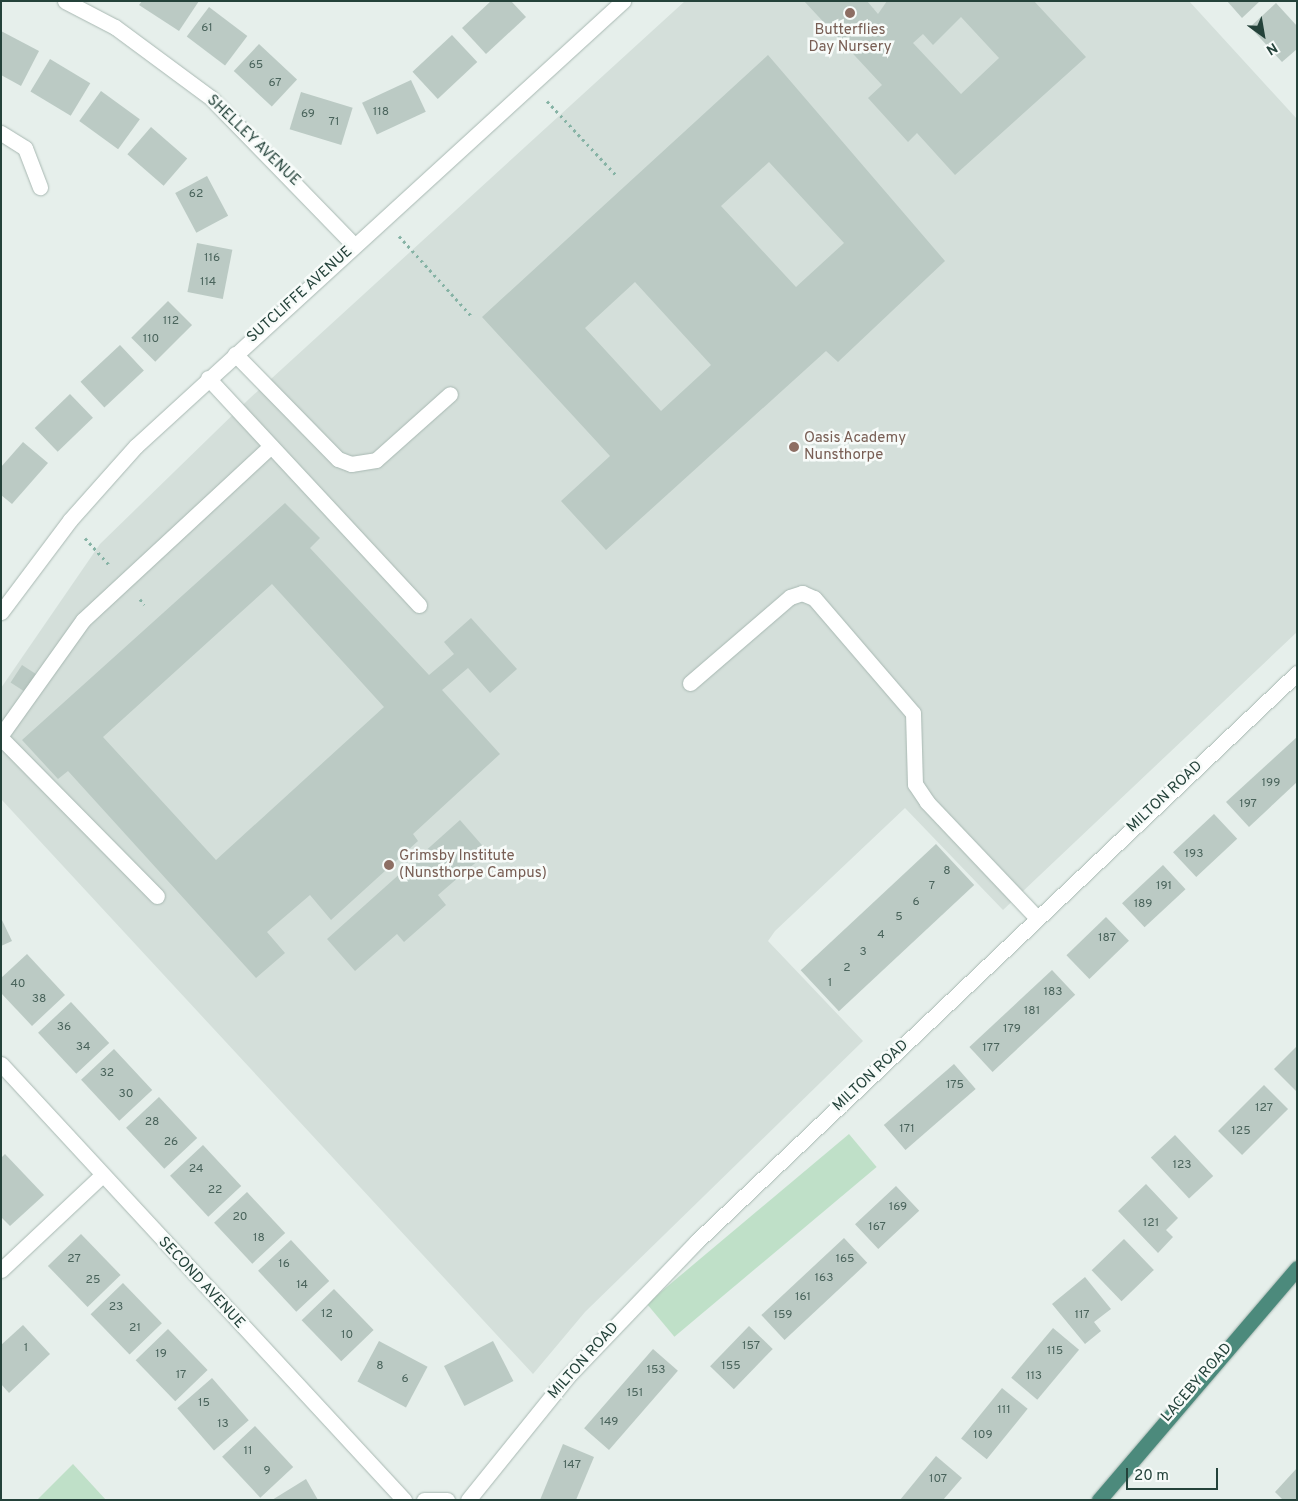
<!DOCTYPE html>
<style>
body{margin:0}
#map{position:relative;width:1298px;height:1501px;overflow:hidden;background:#e6efeb;font-family:Overpass,sans-serif}
div>[style]{position:absolute}
.built>*{inset:0;background:#d4dfda}
.green>*{inset:0;background:#bfe0c8;transform-origin:0 0}
.building>*{inset:0;background:#bbcac4;transform-origin:0 0}
.path>*{height:3px;margin-top:-1.5px;transform-origin:0;background:repeating-linear-gradient(90deg,#86b3a5 0 2.5px,transparent 0 6.5px)}
.roads{filter:drop-shadow(0 0 1px #a8b8b2) drop-shadow(0 0 1px #a8b8b2)}
.service>*{height:15px;margin:-7.5px;padding:0 7.5px;transform-origin:7.5px;border-radius:7.5px;background:#fff}
.minor>*{height:15px;margin:-7.5px;padding:0 7.5px;transform-origin:7.5px;border-radius:7.5px;background:#fff}
.tertiary>*{height:15px;margin:-7.5px;padding:0 7.5px;transform-origin:7.5px;border-radius:7.5px;background:#fff}
.trunk>*{height:15px;margin:-7.5px;padding:0 7.5px;transform-origin:7.5px;border-radius:7.5px;background:#4c8a7c}
.dots>*{width:14px;height:14px;translate:-50% -50%;box-sizing:border-box;border:2px solid #f7fbf9;border-radius:50%}
span{translate:-50% -50%;white-space:nowrap;text-align:center;line-height:1.15;-webkit-text-stroke:5px #f7fbf9;paint-order:stroke}
.number-label{font-size:12px;color:#4a645c}
.number-label span{-webkit-text-stroke-width:0}
.education-label{font-size:15px;color:#785e54}
.left{translate:0 -50%;text-align:left}
.street-label{font-size:15px;color:#24423a}
.frame{position:absolute;inset:0;border:2px solid #24423a;pointer-events:none}
.north{position:absolute;left:1238px;top:10px;width:50px;height:50px;-webkit-text-stroke:4px #f7fbf9;paint-order:stroke;rotate:148deg;font-size:14px;font-weight:700;line-height:20px;text-align:center;color:#24423a}
.north::after{content:'';display:block;margin:auto;width:18px;height:22px;background:#24423a;clip-path:polygon(50% 0,100% 100%,50% 72%,0 100%)}
.scale{position:absolute;left:1126px;top:1468px;width:92px;height:22px;box-sizing:border-box;border:2px solid #24423a;border-top:0;padding-left:6px;font-size:15px;line-height:18px;white-space:nowrap;color:#24423a;-webkit-text-stroke:4px #f7fbf9;paint-order:stroke}
</style>
<div id="map">
<div class="built">
<i style="clip-path:polygon(685px 1px,1189px 1px,1297px 119px,1297px 632px,1003px 910px,905px 808px,775px 931px,768px 941px,863px 1041px,585px 1312px,533px 1374px,1px 799px,1px 688px,100px 544px,249px 399px)"></i>
</div>
<div class="green">
<i style="left:849px;top:1134px;width:43px;height:264px;rotate:50deg"></i>
<i style="clip-path:polygon(73px 1464px,106px 1500px,37px 1500px)"></i>
</div>
<div class="building">
<i style="clip-path:polygon(142px 1px,199px 1px,179px 31px,139px 5px)"></i>
<i style="clip-path:polygon(491px 1px,511px 1px,526px 17px,486px 54px,462px 28px)"></i>
<i style="clip-path:polygon(evenodd,804px 1px,867px 1px,878px 14px,887px 1px,1034px 1px,1086px 57px,955px 175px,917px 133px,908px 142px,868px 98px,882px 85px,804px 1px,961px 17px,999px 58px,961px 94px,913px 43px,923px 34px,933px 45px,961px 17px)"></i>
<i style="clip-path:polygon(1227px 1px,1260px 1px,1242px 18px)"></i>
<i style="clip-path:polygon(1276px 3px,1297px 26px,1297px 49px,1282px 62px,1250px 27px)"></i>
<i style="left:209px;top:7px;width:48px;height:37px;rotate:37deg"></i>
<i style="clip-path:polygon(1px 31px,39px 51px,21px 86px,1px 75px)"></i>
<i style="left:452px;top:35px;width:37px;height:54px;rotate:47deg"></i>
<i style="left:259px;top:44px;width:52px;height:37px;rotate:43deg"></i>
<i style="clip-path:polygon(evenodd,768px 55px,945px 261px,838px 362px,826px 351px,606px 550px,561px 501px,610px 456px,482px 317px,768px 55px,769px 162px,844px 243px,796px 287px,721px 206px,769px 162px,768px 55px,635px 282px,711px 365px,661px 411px,585px 328px,635px 282px)"></i>
<i style="left:50px;top:59px;width:47px;height:38px;rotate:31deg"></i>
<i style="left:411px;top:80px;width:35px;height:54px;rotate:65deg"></i>
<i style="left:101px;top:91px;width:48px;height:37px;rotate:36deg"></i>
<i style="left:301px;top:92px;width:54px;height:39px;rotate:17deg"></i>
<i style="left:151px;top:127px;width:48px;height:36px;rotate:41deg"></i>
<i style="left:207px;top:176px;width:45px;height:36px;rotate:62deg"></i>
<i style="left:197px;top:243px;width:36px;height:50px;rotate:11deg"></i>
<i style="left:168px;top:301px;width:34px;height:52px;rotate:45deg"></i>
<i style="left:120px;top:345px;width:35px;height:54px;rotate:47deg"></i>
<i style="left:70px;top:394px;width:33px;height:49px;rotate:46deg"></i>
<i style="clip-path:polygon(23px 442px,48px 463px,12px 504px,1px 495px,1px 467px)"></i>
<i style="clip-path:polygon(evenodd,285px 503px,320px 538px,310px 548px,429px 675px,454px 654px,444px 642px,471px 618px,517px 669px,490px 693px,468px 668px,442px 690px,500px 754px,413px 834px,418px 841px,331px 920px,310px 895px,267px 932px,285px 953px,256px 978px,68px 771px,58px 779px,22px 740px,285px 503px,272px 584px,384px 707px,216px 860px,103px 737px,272px 584px)"></i>
<i style="left:22px;top:665px;width:17px;height:21px;rotate:33deg"></i>
<i style="clip-path:polygon(1297px 737px,1297px 782px,1249px 827px,1226px 802px)"></i>
<i style="left:1214px;top:814px;width:34px;height:56px;rotate:47deg"></i>
<i style="clip-path:polygon(460px 820px,488px 852px,438px 895px,446px 905px,404px 942px,397px 934px,355px 971px,327px 939px)"></i>
<i style="left:936px;top:844px;width:56px;height:185px;rotate:47deg"></i>
<i style="left:1163px;top:865px;width:33px;height:56px;rotate:47deg"></i>
<i style="left:1106px;top:917px;width:33px;height:55px;rotate:46deg"></i>
<i style="clip-path:polygon(1px 918px,12px 941px,1px 946px)"></i>
<i style="clip-path:polygon(27px 954px,65px 995px,32px 1026px,1px 993px,1px 978px)"></i>
<i style="left:1052px;top:970px;width:34px;height:113px;rotate:47deg"></i>
<i style="left:71px;top:1002px;width:56px;height:45px;rotate:47deg"></i>
<i style="clip-path:polygon(1297px 1046px,1297px 1092px,1274px 1069px)"></i>
<i style="left:114px;top:1049px;width:56px;height:45px;rotate:47deg"></i>
<i style="left:954px;top:1064px;width:33px;height:93px;rotate:49deg"></i>
<i style="left:1264px;top:1085px;width:34px;height:65px;rotate:45deg"></i>
<i style="left:159px;top:1097px;width:56px;height:45px;rotate:47deg"></i>
<i style="left:1175px;top:1135px;width:56px;height:33px;rotate:47deg"></i>
<i style="left:203px;top:1145px;width:56px;height:45px;rotate:47deg"></i>
<i style="clip-path:polygon(5px 1154px,44px 1195px,10px 1226px,1px 1217px,1px 1158px)"></i>
<i style="clip-path:polygon(1146px 1184px,1178px 1218px,1166px 1230px,1173px 1237px,1158px 1253px,1118px 1211px)"></i>
<i style="left:896px;top:1186px;width:34px;height:56px;rotate:47deg"></i>
<i style="left:247px;top:1192px;width:56px;height:45px;rotate:47deg"></i>
<i style="left:81px;top:1234px;width:57px;height:46px;rotate:46deg"></i>
<i style="left:844px;top:1238px;width:34px;height:113px;rotate:47deg"></i>
<i style="left:1124px;top:1239px;width:43px;height:45px;rotate:46deg"></i>
<i style="left:291px;top:1240px;width:56px;height:45px;rotate:47deg"></i>
<i style="clip-path:polygon(1085px 1277px,1111px 1309px,1094px 1322px,1101px 1331px,1085px 1344px,1052px 1304px)"></i>
<i style="left:123px;top:1283px;width:56px;height:45px;rotate:46deg"></i>
<i style="left:334px;top:1289px;width:57px;height:45px;rotate:46deg"></i>
<i style="clip-path:polygon(23px 1325px,50px 1354px,9px 1393px,1px 1384px,1px 1345px)"></i>
<i style="left:749px;top:1326px;width:33px;height:56px;rotate:44deg"></i>
<i style="left:1053px;top:1328px;width:34px;height:65px;rotate:40deg"></i>
<i style="left:168px;top:1329px;width:57px;height:45px;rotate:46deg"></i>
<i style="left:379px;top:1341px;width:55px;height:46px;rotate:28deg"></i>
<i style="left:493px;top:1341px;width:45px;height:55px;rotate:63deg"></i>
<i style="left:653px;top:1349px;width:33px;height:105px;rotate:41deg"></i>
<i style="left:212px;top:1378px;width:56px;height:46px;rotate:49deg"></i>
<i style="left:1002px;top:1388px;width:33px;height:65px;rotate:39deg"></i>
<i style="left:255px;top:1426px;width:56px;height:45px;rotate:47deg"></i>
<i style="clip-path:polygon(563px 1444px,594px 1457px,576px 1500px,540px 1500px)"></i>
<i style="clip-path:polygon(936px 1456px,962px 1478px,943px 1500px,900px 1500px)"></i>
<i style="clip-path:polygon(1297px 1468px,1297px 1500px,1283px 1500px,1275px 1492px)"></i>
<i style="clip-path:polygon(306px 1479px,318px 1500px,272px 1500px)"></i>
</div>
<div class="path">
<i style="left:547px;top:101px;width:101px;rotate:47deg"></i>
<i style="left:399px;top:236px;width:110px;rotate:47.9deg"></i>
<i style="left:85px;top:538px;width:36px;rotate:48deg"></i>
<i style="left:140px;top:599px;width:7px;rotate:56deg"></i>
</div>
<div class="roads">
<div class="service">
<i style="left:1px;top:133px;width:28px;rotate:32deg"></i>
<i style="left:25px;top:148px;width:42px;rotate:69deg"></i>
<i style="left:235px;top:354px;width:147px;rotate:45.6deg"></i>
<i style="left:338px;top:459px;width:14px;rotate:21deg"></i>
<i style="left:351px;top:464px;width:25px;rotate:-9deg"></i>
<i style="left:376px;top:460px;width:99px;rotate:-41.7deg"></i>
<i style="left:208px;top:378px;width:310px;rotate:47.1deg"></i>
<i style="left:690px;top:683px;width:132px;rotate:-40.7deg"></i>
<i style="left:790px;top:597px;width:13px;rotate:-18deg"></i>
<i style="left:802px;top:593px;width:13px;rotate:23deg"></i>
<i style="left:814px;top:598px;width:152px;rotate:49.3deg"></i>
<i style="left:913px;top:713px;width:71px;rotate:88.4deg"></i>
<i style="left:915px;top:784px;width:22px;rotate:56deg"></i>
<i style="left:927px;top:802px;width:160px;rotate:46.5deg"></i>
<i style="left:1px;top:735px;width:141px;rotate:-54.5deg"></i>
<i style="left:83px;top:620px;width:256px;rotate:-42.8deg"></i>
<i style="left:1px;top:738px;width:222px;rotate:45.4deg"></i>
</div>
<div class="minor">
<i style="left:65px;top:1px;width:56px;rotate:27.5deg"></i>
<i style="left:115px;top:27px;width:119px;rotate:36.5deg"></i>
<i style="left:211px;top:98px;width:205px;rotate:45.8deg"></i>
<i style="left:1px;top:1270px;width:137px;rotate:-43.2deg"></i>
<i style="left:468px;top:1500px;width:159px;rotate:-51.1deg"></i>
<i style="left:568px;top:1376px;width:185px;rotate:-46.3deg"></i>
<i style="left:696px;top:1242px;width:828px;rotate:-43.43deg"></i>
</div>
<div class="tertiary">
<i style="left:1px;top:612px;width:115px;rotate:-53.1deg"></i>
<i style="left:70px;top:520px;width:99px;rotate:-48.3deg"></i>
<i style="left:136px;top:446px;width:660px;rotate:-42.42deg"></i>
<i style="left:1px;top:1064px;width:594px;rotate:47.25deg"></i>
<i style="left:424px;top:1500px;width:23px"></i>
</div>
<div class="trunk">
<i style="left:1099px;top:1500px;width:305px;rotate:-49.5deg"></i>
</div>
</div>
<div class="dots">
<i style="left:850px;top:13px;background:#8d6e63"></i>
<i style="left:794px;top:447px;background:#8d6e63"></i>
<i style="left:389px;top:865px;background:#8d6e63"></i>
</div>
<div class="number-label">
<span style="left:207px;top:29px">61</span>
<span style="left:256px;top:66px">65</span>
<span style="left:275px;top:84px">67</span>
<span style="left:381px;top:113px">118</span>
<span style="left:308px;top:115px">69</span>
<span style="left:334px;top:123px">71</span>
<span style="left:196px;top:195px">62</span>
<span style="left:212px;top:259px">116</span>
<span style="left:208px;top:283px">114</span>
<span style="left:171px;top:322px">112</span>
<span style="left:151px;top:340px">110</span>
<span style="left:1271px;top:784px">199</span>
<span style="left:1248px;top:805px">197</span>
<span style="left:1194px;top:855px">193</span>
<span style="left:947px;top:872px">8</span>
<span style="left:932px;top:887px">7</span>
<span style="left:1164px;top:887px">191</span>
<span style="left:916px;top:903px">6</span>
<span style="left:1143px;top:905px">189</span>
<span style="left:899px;top:918px">5</span>
<span style="left:881px;top:936px">4</span>
<span style="left:1107px;top:939px">187</span>
<span style="left:863px;top:953px">3</span>
<span style="left:847px;top:969px">2</span>
<span style="left:830px;top:984px">1</span>
<span style="left:18px;top:985px">40</span>
<span style="left:1053px;top:993px">183</span>
<span style="left:39px;top:1000px">38</span>
<span style="left:1032px;top:1012px">181</span>
<span style="left:64px;top:1028px">36</span>
<span style="left:1012px;top:1030px">179</span>
<span style="left:83px;top:1048px">34</span>
<span style="left:991px;top:1049px">177</span>
<span style="left:107px;top:1074px">32</span>
<span style="left:955px;top:1086px">175</span>
<span style="left:126px;top:1095px">30</span>
<span style="left:1264px;top:1109px">127</span>
<span style="left:152px;top:1123px">28</span>
<span style="left:907px;top:1130px">171</span>
<span style="left:1241px;top:1132px">125</span>
<span style="left:171px;top:1143px">26</span>
<span style="left:1182px;top:1166px">123</span>
<span style="left:196px;top:1170px">24</span>
<span style="left:215px;top:1191px">22</span>
<span style="left:898px;top:1208px">169</span>
<span style="left:240px;top:1218px">20</span>
<span style="left:1151px;top:1224px">121</span>
<span style="left:877px;top:1228px">167</span>
<span style="left:259px;top:1239px">18</span>
<span style="left:74px;top:1260px">27</span>
<span style="left:845px;top:1260px">165</span>
<span style="left:284px;top:1265px">16</span>
<span style="left:824px;top:1279px">163</span>
<span style="left:93px;top:1281px">25</span>
<span style="left:302px;top:1286px">14</span>
<span style="left:803px;top:1298px">161</span>
<span style="left:116px;top:1308px">23</span>
<span style="left:327px;top:1315px">12</span>
<span style="left:783px;top:1316px">159</span>
<span style="left:1082px;top:1316px">117</span>
<span style="left:135px;top:1329px">21</span>
<span style="left:347px;top:1336px">10</span>
<span style="left:751px;top:1347px">157</span>
<span style="left:26px;top:1349px">1</span>
<span style="left:1055px;top:1352px">115</span>
<span style="left:161px;top:1355px">19</span>
<span style="left:380px;top:1367px">8</span>
<span style="left:731px;top:1367px">155</span>
<span style="left:656px;top:1371px">153</span>
<span style="left:181px;top:1376px">17</span>
<span style="left:1034px;top:1377px">113</span>
<span style="left:405px;top:1380px">6</span>
<span style="left:635px;top:1394px">151</span>
<span style="left:204px;top:1404px">15</span>
<span style="left:1004px;top:1411px">111</span>
<span style="left:609px;top:1423px">149</span>
<span style="left:223px;top:1425px">13</span>
<span style="left:983px;top:1436px">109</span>
<span style="left:248px;top:1452px">11</span>
<span style="left:572px;top:1466px">147</span>
<span style="left:267px;top:1472px">9</span>
<span style="left:938px;top:1480px">107</span>
</div>
<div class="education-label">
<span style="left:850px;top:39px">Butterflies<br>Day Nursery</span>
<span class="left" style="left:804px;top:447px">Oasis Academy<br>Nunsthorpe</span>
<span class="left" style="left:399px;top:865px">Grimsby Institute<br>(Nunsthorpe Campus)</span>
</div>
<div class="street-label">
<span style="left:253px;top:141px;rotate:44deg">SHELLEY AVENUE</span>
<span style="left:300px;top:295px;rotate:-42deg">SUTCLIFFE AVENUE</span>
<span style="left:1165px;top:797px;rotate:-43deg">MILTON ROAD</span>
<span style="left:871px;top:1076px;rotate:-43deg">MILTON ROAD</span>
<span style="left:201px;top:1283px;rotate:47deg">SECOND AVENUE</span>
<span style="left:584px;top:1361px;rotate:-48deg">MILTON ROAD</span>
<span style="left:1197px;top:1383px;rotate:-49deg">LACEBY ROAD</span>
</div>
<div class="frame"></div>
<div class="north">N</div>
<div class="scale">20 m</div>
</div>
